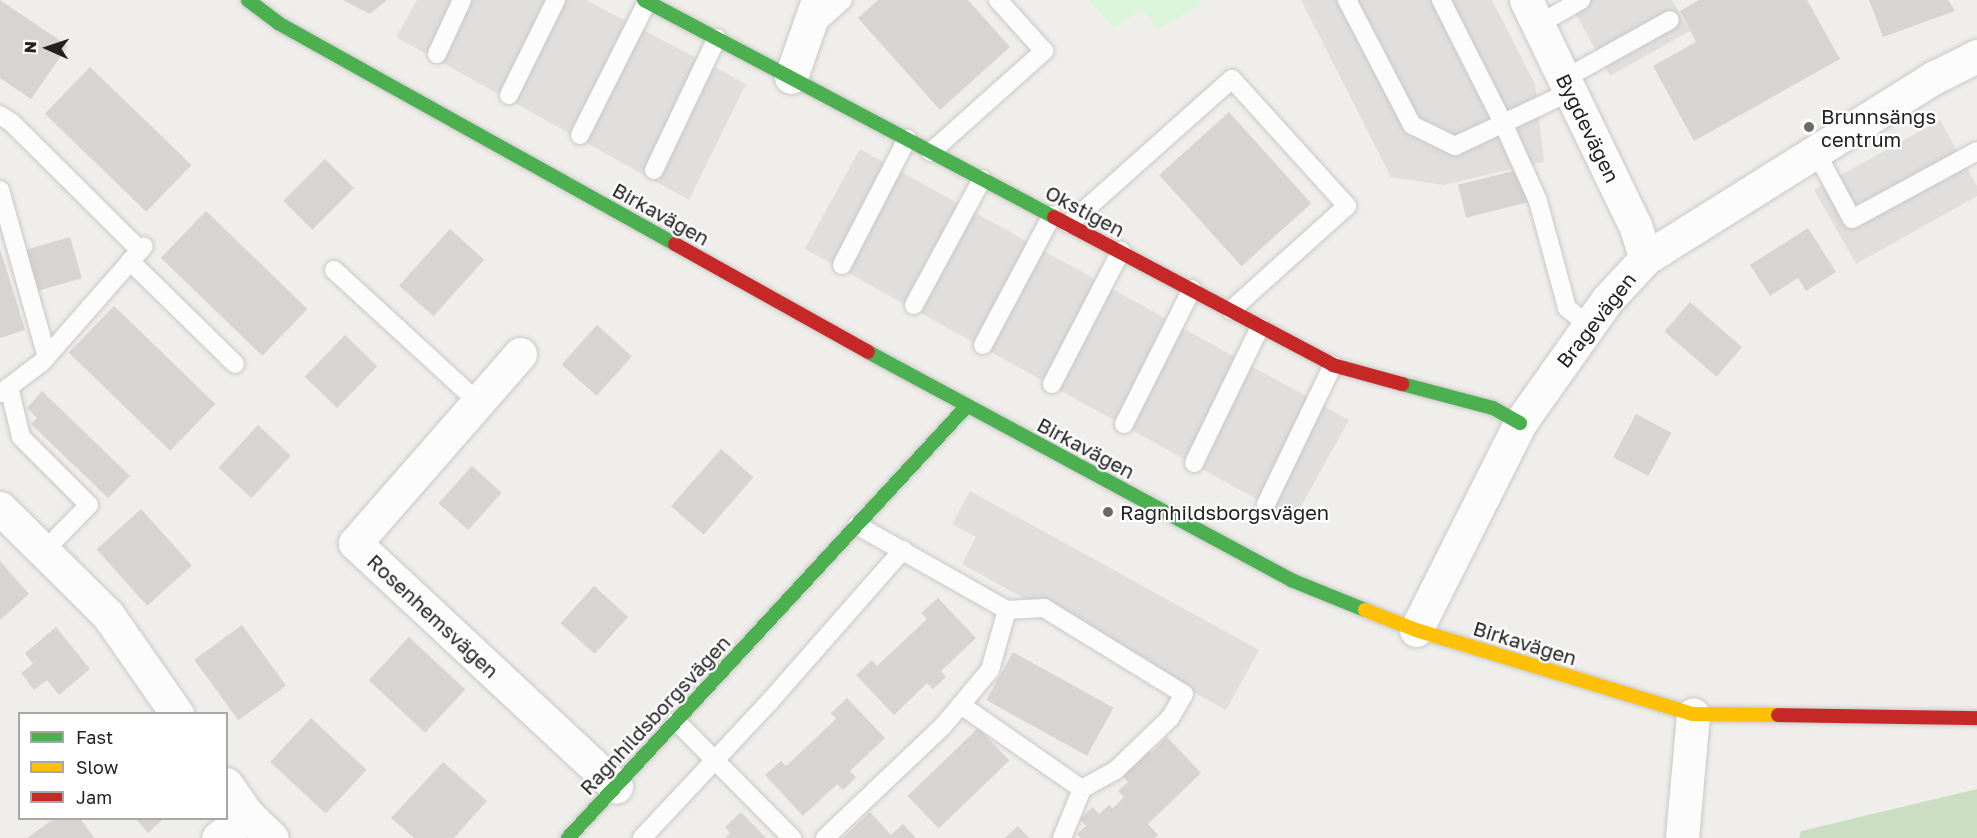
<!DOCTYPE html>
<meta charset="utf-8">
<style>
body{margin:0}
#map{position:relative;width:1977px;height:838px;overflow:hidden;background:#f0eeeb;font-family:"Golos Text",sans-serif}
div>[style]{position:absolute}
.forest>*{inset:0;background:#cbdec1}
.park>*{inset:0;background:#daf5da}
.parking>*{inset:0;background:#e0dfde;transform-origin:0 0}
.building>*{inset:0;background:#d7d4d2;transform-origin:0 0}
.roads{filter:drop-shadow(0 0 2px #c9c8c7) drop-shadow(0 0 2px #c9c8c7)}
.lane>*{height:18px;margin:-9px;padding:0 9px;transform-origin:9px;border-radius:9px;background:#fdfcfc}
.street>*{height:33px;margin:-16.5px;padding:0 16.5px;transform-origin:16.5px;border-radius:16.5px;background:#fdfcfc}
.fast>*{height:14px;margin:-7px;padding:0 7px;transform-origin:7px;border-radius:7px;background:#4caf50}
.slow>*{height:14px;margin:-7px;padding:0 7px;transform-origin:7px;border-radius:7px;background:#ffc107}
.jam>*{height:14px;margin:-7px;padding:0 7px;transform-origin:7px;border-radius:7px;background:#c62828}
.dots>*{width:16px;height:16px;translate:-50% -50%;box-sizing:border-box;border:3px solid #fff;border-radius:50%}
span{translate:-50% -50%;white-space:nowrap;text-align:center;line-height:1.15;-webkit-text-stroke:4.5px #fff;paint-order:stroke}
.poi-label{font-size:20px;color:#222}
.left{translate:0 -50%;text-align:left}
.street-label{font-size:20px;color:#222}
.legend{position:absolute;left:18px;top:712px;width:210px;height:108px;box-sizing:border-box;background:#fff;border:2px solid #a7a7a7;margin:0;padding:8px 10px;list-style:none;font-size:18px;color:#222}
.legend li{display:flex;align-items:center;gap:12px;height:30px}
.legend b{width:30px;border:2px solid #a7a7a7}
.north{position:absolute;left:18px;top:18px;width:60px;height:60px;-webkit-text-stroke:4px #fff;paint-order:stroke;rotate:273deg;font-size:16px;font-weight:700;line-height:24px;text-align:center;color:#222}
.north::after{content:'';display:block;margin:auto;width:21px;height:27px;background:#222;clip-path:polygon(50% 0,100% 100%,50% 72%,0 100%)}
</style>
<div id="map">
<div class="forest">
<i style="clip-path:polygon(1977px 789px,1977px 838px,1799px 838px,1801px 831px)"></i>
</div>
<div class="park">
<i style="clip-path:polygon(1089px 0,1201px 0,1200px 5px,1158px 29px,1141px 9px,1114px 28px)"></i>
</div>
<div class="parking">
<i style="clip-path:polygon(417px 0,586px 0,746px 84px,689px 200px,396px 37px)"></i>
<i style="clip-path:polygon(1301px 0,1492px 0,1535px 84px,1544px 162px,1443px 185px,1391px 177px)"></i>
<i style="clip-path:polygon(1568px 0,1672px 0,1690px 31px,1610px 76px)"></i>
<i style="clip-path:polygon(1940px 120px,1977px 186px,1977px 196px,1856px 264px,1814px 190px)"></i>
<i style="left:860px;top:149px;width:559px;height:114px;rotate:29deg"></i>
<i style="clip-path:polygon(970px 491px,1259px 650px,1226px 710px,962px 564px,976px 537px,952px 524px)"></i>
</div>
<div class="building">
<i style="clip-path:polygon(0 0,68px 46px,31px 99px,0 78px)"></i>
<i style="clip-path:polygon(343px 0,387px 0,370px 14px)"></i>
<i style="clip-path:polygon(878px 0,968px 0,1010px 47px,940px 110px,858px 18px)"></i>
<i style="clip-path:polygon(1699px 0,1807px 0,1840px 59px,1694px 141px,1653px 66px,1696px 42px,1680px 11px)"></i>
<i style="clip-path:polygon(1869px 0,1948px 0,1955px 11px,1883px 37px)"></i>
<i style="left:90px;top:67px;width:141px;height:65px;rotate:44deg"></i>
<i style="left:1229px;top:112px;width:123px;height:94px;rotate:48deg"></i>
<i style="left:325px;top:159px;width:41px;height:59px;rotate:45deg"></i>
<i style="left:1521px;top:169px;width:34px;height:65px;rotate:76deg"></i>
<i style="left:206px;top:211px;width:141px;height:65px;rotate:44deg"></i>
<i style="clip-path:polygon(1808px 228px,1836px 272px,1806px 291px,1798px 278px,1770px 296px,1750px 265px)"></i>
<i style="left:450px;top:229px;width:46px;height:76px;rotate:42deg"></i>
<i style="left:70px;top:237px;width:43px;height:49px;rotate:74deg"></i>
<i style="clip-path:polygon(0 249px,25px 330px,0 338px)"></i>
<i style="left:1690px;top:302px;width:69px;height:39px;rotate:41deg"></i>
<i style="left:114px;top:306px;width:141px;height:65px;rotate:44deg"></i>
<i style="left:597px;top:325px;width:47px;height:53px;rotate:42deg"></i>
<i style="left:345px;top:335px;width:45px;height:58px;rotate:44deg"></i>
<i style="clip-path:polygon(42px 391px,130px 476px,108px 498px,31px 424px,37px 418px,27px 408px)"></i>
<i style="left:1636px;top:414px;width:40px;height:49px;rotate:28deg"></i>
<i style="left:258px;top:425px;width:45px;height:58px;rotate:43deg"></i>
<i style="left:721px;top:449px;width:43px;height:76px;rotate:41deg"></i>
<i style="left:472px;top:466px;width:40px;height:50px;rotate:42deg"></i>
<i style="left:141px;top:509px;width:76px;height:60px;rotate:48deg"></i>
<i style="clip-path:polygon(0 561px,29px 594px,0 620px)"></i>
<i style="left:594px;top:586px;width:46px;height:50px;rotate:42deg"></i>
<i style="clip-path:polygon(938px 598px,976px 638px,941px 671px,946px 677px,933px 689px,927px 683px,894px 715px,856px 675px,872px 660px,877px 666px,927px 619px,921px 613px)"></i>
<i style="left:242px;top:625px;width:75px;height:59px;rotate:54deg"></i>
<i style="clip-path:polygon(56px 627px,90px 669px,59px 695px,47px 680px,34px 690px,21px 673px,33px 664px,25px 653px)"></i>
<i style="left:409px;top:637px;width:77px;height:59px;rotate:43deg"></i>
<i style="left:1013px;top:652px;width:115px;height:55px;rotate:29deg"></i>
<i style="clip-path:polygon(847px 698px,885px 738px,850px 771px,856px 777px,843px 790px,837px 784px,803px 816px,765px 775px,781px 761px,786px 766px,836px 719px,831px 713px)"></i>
<i style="left:311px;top:718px;width:76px;height:60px;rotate:43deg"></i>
<i style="left:978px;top:728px;width:45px;height:98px;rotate:46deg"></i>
<i style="clip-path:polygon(1167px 737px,1201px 773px,1148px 824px,1158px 835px,1155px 838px,1081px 838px,1077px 834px,1086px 826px,1080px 819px,1093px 807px,1099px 814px,1109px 805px,1113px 808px,1124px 797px,1118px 791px,1128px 782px,1121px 775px,1148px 749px,1151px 753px)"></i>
<i style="clip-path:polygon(443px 762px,487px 801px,454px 838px,414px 838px,391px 818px)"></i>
<i style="clip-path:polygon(741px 812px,766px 838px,725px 838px,730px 833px,725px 827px)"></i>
<i style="clip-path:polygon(870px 812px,891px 835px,903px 824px,916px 838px,843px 838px)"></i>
<i style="clip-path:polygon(55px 818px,80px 818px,94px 838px,27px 838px)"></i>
<i style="clip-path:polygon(135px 818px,164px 818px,148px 833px)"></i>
<i style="clip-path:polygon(1018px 826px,1029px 838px,1005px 838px)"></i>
</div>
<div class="roads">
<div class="lane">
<i style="left:1347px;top:0;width:141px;rotate:62.5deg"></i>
<i style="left:1412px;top:125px;width:48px;rotate:26deg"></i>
<i style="left:1455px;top:146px;width:127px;rotate:-25.2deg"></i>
<i style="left:1441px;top:0;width:138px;rotate:63.2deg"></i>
<i style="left:1503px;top:123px;width:85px;rotate:65.8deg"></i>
<i style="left:1538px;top:201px;width:111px;rotate:74.8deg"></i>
<i style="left:1567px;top:308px;width:28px;rotate:39deg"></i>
<i style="left:1538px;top:25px;width:50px;rotate:-30.2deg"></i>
<i style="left:813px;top:27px;width:40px;rotate:-42deg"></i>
<i style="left:437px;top:54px;width:60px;rotate:-65.2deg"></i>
<i style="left:1564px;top:79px;width:121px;rotate:-29.1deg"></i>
<i style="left:509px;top:95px;width:106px;rotate:-63.7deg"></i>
<i style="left:0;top:115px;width:14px;rotate:34deg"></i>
<i style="left:12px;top:123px;width:180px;rotate:44.8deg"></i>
<i style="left:580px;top:135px;width:149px;rotate:-63.3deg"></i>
<i style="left:931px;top:152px;width:152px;rotate:-41.8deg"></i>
<i style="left:1044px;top:51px;width:69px;rotate:-132deg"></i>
<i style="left:1816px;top:152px;width:76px;rotate:61.8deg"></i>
<i style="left:1852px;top:219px;width:142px;rotate:-28.5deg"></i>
<i style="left:654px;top:170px;width:146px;rotate:-64.5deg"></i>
<i style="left:0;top:190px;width:173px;rotate:74.3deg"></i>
<i style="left:1069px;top:224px;width:218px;rotate:-41.7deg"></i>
<i style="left:1232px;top:79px;width:171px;rotate:47.8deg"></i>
<i style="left:1347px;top:206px;width:156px;rotate:138.1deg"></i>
<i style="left:130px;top:261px;width:147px;rotate:44.4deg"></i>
<i style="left:842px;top:265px;width:142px;rotate:-62.7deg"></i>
<i style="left:334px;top:270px;width:197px;rotate:42.5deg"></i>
<i style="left:914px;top:305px;width:143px;rotate:-61.6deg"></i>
<i style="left:983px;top:345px;width:147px;rotate:-62deg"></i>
<i style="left:1052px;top:384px;width:150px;rotate:-62.6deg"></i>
<i style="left:9px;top:387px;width:51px;rotate:76.5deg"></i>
<i style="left:21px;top:437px;width:96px;rotate:45deg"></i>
<i style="left:89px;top:505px;width:64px;rotate:134.4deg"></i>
<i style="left:1px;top:393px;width:51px;rotate:-37.1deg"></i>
<i style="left:42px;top:362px;width:154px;rotate:-48.7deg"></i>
<i style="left:1124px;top:424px;width:151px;rotate:-63.3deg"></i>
<i style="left:1194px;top:463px;width:151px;rotate:-64.1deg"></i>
<i style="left:1266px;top:504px;width:154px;rotate:-64.3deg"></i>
<i style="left:1007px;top:610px;width:37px;rotate:-3deg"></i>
<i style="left:1044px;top:608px;width:164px;rotate:31.6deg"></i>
<i style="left:1184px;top:694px;width:28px;rotate:120deg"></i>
<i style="left:1170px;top:718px;width:75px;rotate:136.1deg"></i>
<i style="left:1116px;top:770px;width:39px;rotate:151deg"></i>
<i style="left:1082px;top:789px;width:53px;rotate:112.2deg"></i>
<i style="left:961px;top:705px;width:147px;rotate:34.8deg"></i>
<i style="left:676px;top:721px;width:165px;rotate:45.2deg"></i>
<i style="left:642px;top:838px;width:189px;rotate:-46.9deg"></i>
<i style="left:771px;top:700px;width:200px;rotate:-48.7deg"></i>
<i style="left:825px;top:838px;width:163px;rotate:-43.5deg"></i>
<i style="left:943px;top:726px;width:73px;rotate:-50deg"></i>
<i style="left:990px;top:670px;width:62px;rotate:-74.2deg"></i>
<i style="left:1007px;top:610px;width:172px;rotate:-150.5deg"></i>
</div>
<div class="street">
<i style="left:1526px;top:0;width:250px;rotate:64.2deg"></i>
<i style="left:1635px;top:225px;width:35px;rotate:72deg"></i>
<i style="left:791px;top:77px;width:82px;rotate:-70.7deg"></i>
<i style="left:520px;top:354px;width:251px;rotate:131.1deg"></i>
<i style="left:355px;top:543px;width:357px;rotate:43deg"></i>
<i style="left:0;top:508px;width:152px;rotate:44.7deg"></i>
<i style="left:108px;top:615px;width:121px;rotate:55.1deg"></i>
<i style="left:1416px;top:630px;width:232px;rotate:-63.3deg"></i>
<i style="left:1520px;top:423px;width:151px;rotate:-54.7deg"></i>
<i style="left:1607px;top:300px;width:57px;rotate:-47.1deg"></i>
<i style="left:1646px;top:258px;width:341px;rotate:-32.1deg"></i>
<i style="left:1935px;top:77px;width:47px;rotate:-26.6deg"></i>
<i style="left:226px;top:784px;width:38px;rotate:55deg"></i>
<i style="left:248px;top:815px;width:33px;rotate:44deg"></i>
<i style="left:218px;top:838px;width:38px;rotate:-37deg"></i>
<i style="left:1682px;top:838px;width:124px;rotate:-84.9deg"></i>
</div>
<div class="fast">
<i style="left:248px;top:0;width:38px;rotate:37deg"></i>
<i style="left:278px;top:23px;width:454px;rotate:29.1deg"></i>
<i style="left:644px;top:0;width:464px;rotate:27.9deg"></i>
<i style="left:868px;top:352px;width:481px;rotate:28.3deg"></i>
<i style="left:1291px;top:580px;width:80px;rotate:22.1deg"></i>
<i style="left:1402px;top:384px;width:94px;rotate:14.8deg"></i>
<i style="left:1493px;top:408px;width:31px;rotate:29deg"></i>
<i style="left:568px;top:838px;width:587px;rotate:-47.28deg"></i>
</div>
<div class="slow">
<i style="left:1365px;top:610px;width:55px;rotate:21.4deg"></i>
<i style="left:1416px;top:630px;width:289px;rotate:16.9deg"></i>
<i style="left:1693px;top:714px;width:85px;rotate:0.7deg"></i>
</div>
<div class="jam">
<i style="left:1054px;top:217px;width:316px;rotate:27.9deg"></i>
<i style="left:1333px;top:365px;width:72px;rotate:15.4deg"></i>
<i style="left:675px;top:244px;width:221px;rotate:29.2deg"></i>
<i style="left:1778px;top:715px;width:199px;rotate:0.9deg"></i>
</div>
</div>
<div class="dots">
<i style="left:1809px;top:127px;background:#6a6968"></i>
<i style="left:1108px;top:512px;background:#6a6968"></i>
</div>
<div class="poi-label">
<span class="left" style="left:1821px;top:128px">Brunnsängs<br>centrum</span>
<span class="left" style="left:1120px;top:512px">Ragnhildsborgsvägen</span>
</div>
<div class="street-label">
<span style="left:1588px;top:128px;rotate:64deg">Bygdevägen</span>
<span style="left:1085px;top:211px;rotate:28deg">Okstigen</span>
<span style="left:661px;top:214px;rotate:29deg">Birkavägen</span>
<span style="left:1596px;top:320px;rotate:-52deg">Bragevägen</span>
<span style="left:1086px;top:448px;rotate:28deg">Birkavägen</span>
<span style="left:433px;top:616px;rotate:43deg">Rosenhemsvägen</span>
<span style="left:1525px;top:643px;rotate:17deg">Birkavägen</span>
<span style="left:655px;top:715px;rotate:-47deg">Ragnhildsborgsvägen</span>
</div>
<ul class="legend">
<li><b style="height:8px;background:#4caf50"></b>Fast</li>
<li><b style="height:8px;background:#ffc107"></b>Slow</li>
<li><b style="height:8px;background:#c62828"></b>Jam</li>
</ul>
<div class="north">N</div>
</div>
